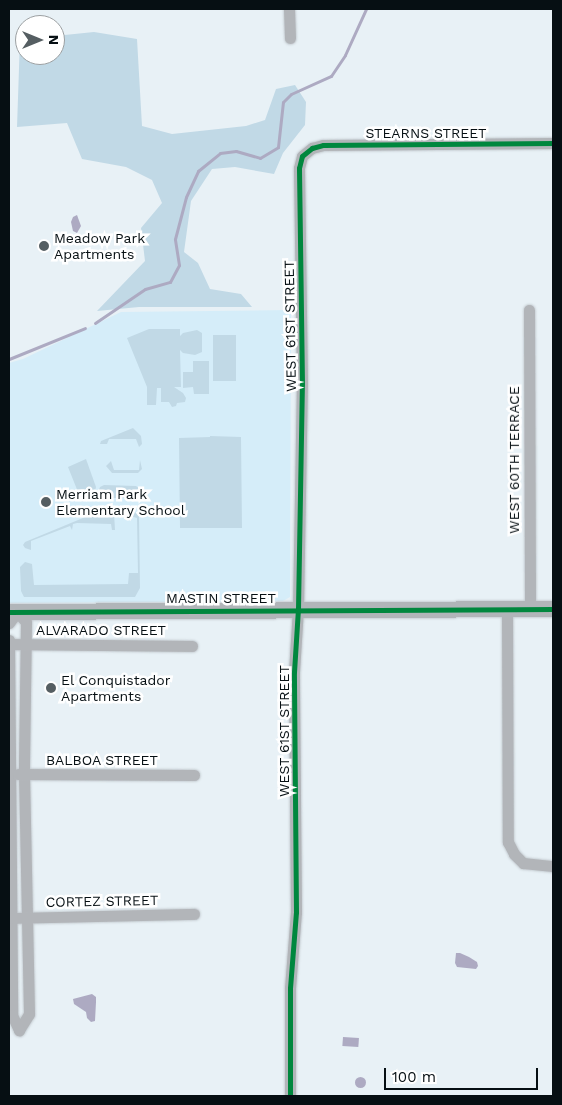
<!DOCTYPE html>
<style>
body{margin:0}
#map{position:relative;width:562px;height:1105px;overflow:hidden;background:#e8f1f6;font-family:"Work Sans",sans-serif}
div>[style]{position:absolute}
.built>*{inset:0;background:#d5edf9}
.green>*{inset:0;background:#c1d9e6;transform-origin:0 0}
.water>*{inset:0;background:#adaac2;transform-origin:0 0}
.round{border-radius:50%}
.stream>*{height:3px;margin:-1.5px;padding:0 1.5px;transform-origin:1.5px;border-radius:1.5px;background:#adaac2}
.roads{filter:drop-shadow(0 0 1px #c5ccd1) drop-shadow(0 0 1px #c5ccd1)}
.street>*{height:11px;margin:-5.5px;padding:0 5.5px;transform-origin:5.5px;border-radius:5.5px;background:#b2b5b9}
.secondary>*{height:16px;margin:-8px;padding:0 8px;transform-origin:8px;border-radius:8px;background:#b1b5b9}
.cycleway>*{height:5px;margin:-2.5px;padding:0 2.5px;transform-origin:2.5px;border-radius:2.5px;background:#00873e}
.dots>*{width:14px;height:14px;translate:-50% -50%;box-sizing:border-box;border:2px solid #fff;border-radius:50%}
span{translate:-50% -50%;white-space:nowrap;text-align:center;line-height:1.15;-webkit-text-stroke:5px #fff;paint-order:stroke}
.street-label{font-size:14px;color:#060f13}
.poi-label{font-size:14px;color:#060f13}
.left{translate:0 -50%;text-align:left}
.frame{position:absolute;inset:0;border:10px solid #060f13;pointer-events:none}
.north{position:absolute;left:15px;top:15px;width:50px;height:50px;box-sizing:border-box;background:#fff;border:1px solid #9b9fa1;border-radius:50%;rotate:90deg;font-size:14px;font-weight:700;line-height:20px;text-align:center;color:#060f13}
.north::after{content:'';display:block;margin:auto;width:18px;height:22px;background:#555e62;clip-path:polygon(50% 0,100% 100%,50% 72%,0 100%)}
.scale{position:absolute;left:384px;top:1068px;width:154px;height:22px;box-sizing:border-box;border:2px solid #060f13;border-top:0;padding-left:6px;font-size:15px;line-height:18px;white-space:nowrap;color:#060f13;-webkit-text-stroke:4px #fff;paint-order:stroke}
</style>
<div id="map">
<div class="built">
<i style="clip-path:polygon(291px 310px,290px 597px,283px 601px,9px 603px,9px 363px,23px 359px,121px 312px)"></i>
</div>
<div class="green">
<i style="clip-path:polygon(94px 32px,137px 39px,142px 126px,172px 134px,246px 126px,265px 120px,276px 89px,295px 85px,306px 102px,305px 125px,283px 153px,274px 174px,235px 167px,212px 169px,191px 201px,184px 252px,198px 263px,210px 289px,241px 294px,252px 307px,139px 307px,97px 311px,145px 261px,141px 228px,162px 203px,152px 180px,126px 167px,82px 159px,67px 123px,17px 127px,20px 39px,25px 39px,25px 55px,55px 55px,55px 36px)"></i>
<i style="clip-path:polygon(149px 329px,180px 329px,180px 336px,183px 333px,197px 330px,202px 333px,202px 352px,195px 355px,183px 353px,180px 350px,181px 387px,174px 387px,183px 393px,186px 398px,185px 402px,177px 403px,176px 406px,172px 407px,169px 402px,161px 402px,161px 388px,157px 388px,156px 405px,147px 405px,147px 387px,127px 338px)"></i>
<i style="left:236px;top:335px;width:46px;height:23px;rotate:90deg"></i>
<i style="clip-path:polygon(193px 361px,209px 361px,209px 394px,194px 394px,193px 387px,183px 388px,183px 372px,193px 372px)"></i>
<i style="clip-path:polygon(133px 428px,141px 436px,142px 444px,139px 447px,136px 439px,109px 439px,107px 444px,100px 444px,101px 441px)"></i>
<i style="clip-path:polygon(210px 436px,241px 437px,242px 528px,180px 528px,179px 438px,210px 437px)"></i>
<i style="clip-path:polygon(86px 459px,96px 487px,94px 495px,82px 502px,68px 467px)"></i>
<i style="clip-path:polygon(111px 461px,114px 470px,139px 470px,140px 460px,142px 469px,138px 473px,112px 473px,106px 466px)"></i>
<i style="clip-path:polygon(104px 485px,136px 486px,140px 489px,141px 495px,136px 498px,107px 498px,95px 500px,100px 487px)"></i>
<i style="clip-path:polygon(111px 510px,114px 513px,115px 530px,112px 530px,111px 524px,77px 523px,73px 524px,72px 530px,70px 526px,31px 541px,31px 550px,25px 548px,23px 545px,25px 542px,95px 513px)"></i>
<i style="clip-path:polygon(129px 511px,135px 512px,139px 516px,140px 588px,135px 597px,24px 597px,21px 591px,20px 567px,25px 562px,32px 564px,34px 585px,128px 584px,129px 573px,138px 573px,137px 518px,127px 515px)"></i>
</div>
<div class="water">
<i style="clip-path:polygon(77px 215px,81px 226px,77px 233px,73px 231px,71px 222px,73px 217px)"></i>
<i style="clip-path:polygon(456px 953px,460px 953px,469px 957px,477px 962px,478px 966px,476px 969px,457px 967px,455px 963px)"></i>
<i style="clip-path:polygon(92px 994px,96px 997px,96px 1002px,95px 1021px,91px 1022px,87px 1018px,86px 1012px,74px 1004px,73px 999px)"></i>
<i style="left:343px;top:1037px;width:16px;height:9px;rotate:4deg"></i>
<i class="round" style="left:354.5px;top:1076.5px;width:11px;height:11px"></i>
</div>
<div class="stream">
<i style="left:95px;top:323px;width:60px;rotate:-34.2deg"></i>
<i style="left:145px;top:289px;width:26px;rotate:-16deg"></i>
<i style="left:170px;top:282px;width:19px;rotate:-62deg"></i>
<i style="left:179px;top:265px;width:26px;rotate:-99deg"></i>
<i style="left:175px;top:239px;width:43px;rotate:-75.3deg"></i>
<i style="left:186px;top:197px;width:29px;rotate:-65deg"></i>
<i style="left:198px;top:171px;width:28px;rotate:-39deg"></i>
<i style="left:220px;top:153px;width:16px;rotate:-7deg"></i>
<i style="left:236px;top:151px;width:25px;rotate:16deg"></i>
<i style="left:260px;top:158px;width:21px;rotate:-31deg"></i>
<i style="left:278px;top:147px;width:45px;rotate:-83.7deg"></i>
<i style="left:283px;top:102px;width:11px;rotate:-45deg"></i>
<i style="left:291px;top:94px;width:44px;rotate:-24.2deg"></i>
<i style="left:331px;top:76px;width:25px;rotate:-56deg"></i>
<i style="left:345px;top:55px;width:51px;rotate:-65.5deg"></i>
<i style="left:9px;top:359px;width:82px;rotate:-22.2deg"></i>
</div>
<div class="roads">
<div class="street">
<i style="left:289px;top:9px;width:29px;rotate:88deg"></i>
<i style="left:529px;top:310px;width:299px;rotate:89.8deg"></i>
<i style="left:507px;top:609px;width:233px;rotate:89.8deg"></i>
<i style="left:508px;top:842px;width:13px;rotate:63deg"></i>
<i style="left:514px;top:854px;width:13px;rotate:45deg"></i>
<i style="left:523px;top:863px;width:30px;rotate:6deg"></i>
<i style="left:9px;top:623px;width:14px;rotate:-54deg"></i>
<i style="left:17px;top:612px;width:13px;rotate:48deg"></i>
<i style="left:26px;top:622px;width:152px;rotate:90.8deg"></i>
<i style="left:24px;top:774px;width:240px;rotate:88.8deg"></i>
<i style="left:29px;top:1014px;width:19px;rotate:122deg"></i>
<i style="left:9px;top:640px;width:375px;rotate:89.5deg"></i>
<i style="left:12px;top:1015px;width:17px;rotate:65deg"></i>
<i style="left:9px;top:644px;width:183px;rotate:0.6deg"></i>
<i style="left:18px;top:774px;width:176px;rotate:0.3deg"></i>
<i style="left:11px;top:918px;width:183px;rotate:-1.3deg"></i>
<i style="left:290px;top:1096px;width:108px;rotate:-90deg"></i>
<i style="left:290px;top:988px;width:76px;rotate:-85.5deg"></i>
<i style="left:296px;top:912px;width:240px;rotate:-90.5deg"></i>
<i style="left:294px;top:672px;width:63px;rotate:-86.4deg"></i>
<i style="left:298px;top:609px;width:225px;rotate:-89deg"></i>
<i style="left:302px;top:384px;width:216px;rotate:-90.8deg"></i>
<i style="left:299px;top:168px;width:12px;rotate:-76deg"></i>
<i style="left:302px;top:156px;width:13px;rotate:-39deg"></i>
<i style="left:312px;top:148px;width:11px;rotate:-15deg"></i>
<i style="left:323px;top:145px;width:230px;rotate:-0.5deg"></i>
</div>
<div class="secondary">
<i style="left:9px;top:612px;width:544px;rotate:-0.32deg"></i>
</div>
</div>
<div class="cycleway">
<i style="left:9px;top:612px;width:544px;rotate:-0.32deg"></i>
<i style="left:290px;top:1096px;width:108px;rotate:-90deg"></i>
<i style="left:290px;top:988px;width:76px;rotate:-85.5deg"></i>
<i style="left:296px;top:912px;width:240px;rotate:-90.5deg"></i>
<i style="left:294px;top:672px;width:63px;rotate:-86.4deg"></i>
<i style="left:298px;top:609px;width:225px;rotate:-89deg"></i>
<i style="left:302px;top:384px;width:216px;rotate:-90.8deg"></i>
<i style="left:299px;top:168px;width:12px;rotate:-76deg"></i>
<i style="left:302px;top:156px;width:13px;rotate:-39deg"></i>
<i style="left:312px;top:148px;width:11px;rotate:-15deg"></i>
<i style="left:323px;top:145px;width:230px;rotate:-0.5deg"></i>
</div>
<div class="dots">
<i style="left:44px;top:246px;background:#555e62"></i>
<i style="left:46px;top:502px;background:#555e62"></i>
<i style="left:51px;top:688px;background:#555e62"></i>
</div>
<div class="street-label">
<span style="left:426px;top:133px">STEARNS STREET</span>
<span style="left:290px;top:326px;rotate:-91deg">WEST 61ST STREET</span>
<span style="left:514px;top:460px;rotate:-90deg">WEST 60TH TERRACE</span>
<span style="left:221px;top:598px">MASTIN STREET</span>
<span style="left:101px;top:630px">ALVARADO STREET</span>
<span style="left:284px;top:731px;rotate:-90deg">WEST 61ST STREET</span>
<span style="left:102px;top:760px">BALBOA STREET</span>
<span style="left:102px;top:901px;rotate:-1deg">CORTEZ STREET</span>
</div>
<div class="poi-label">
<span class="left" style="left:54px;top:246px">Meadow Park<br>Apartments</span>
<span class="left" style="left:56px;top:502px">Merriam Park<br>Elementary School</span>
<span class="left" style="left:61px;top:688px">El Conquistador<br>Apartments</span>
</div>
<div class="frame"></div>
<div class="north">N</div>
<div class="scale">100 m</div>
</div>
